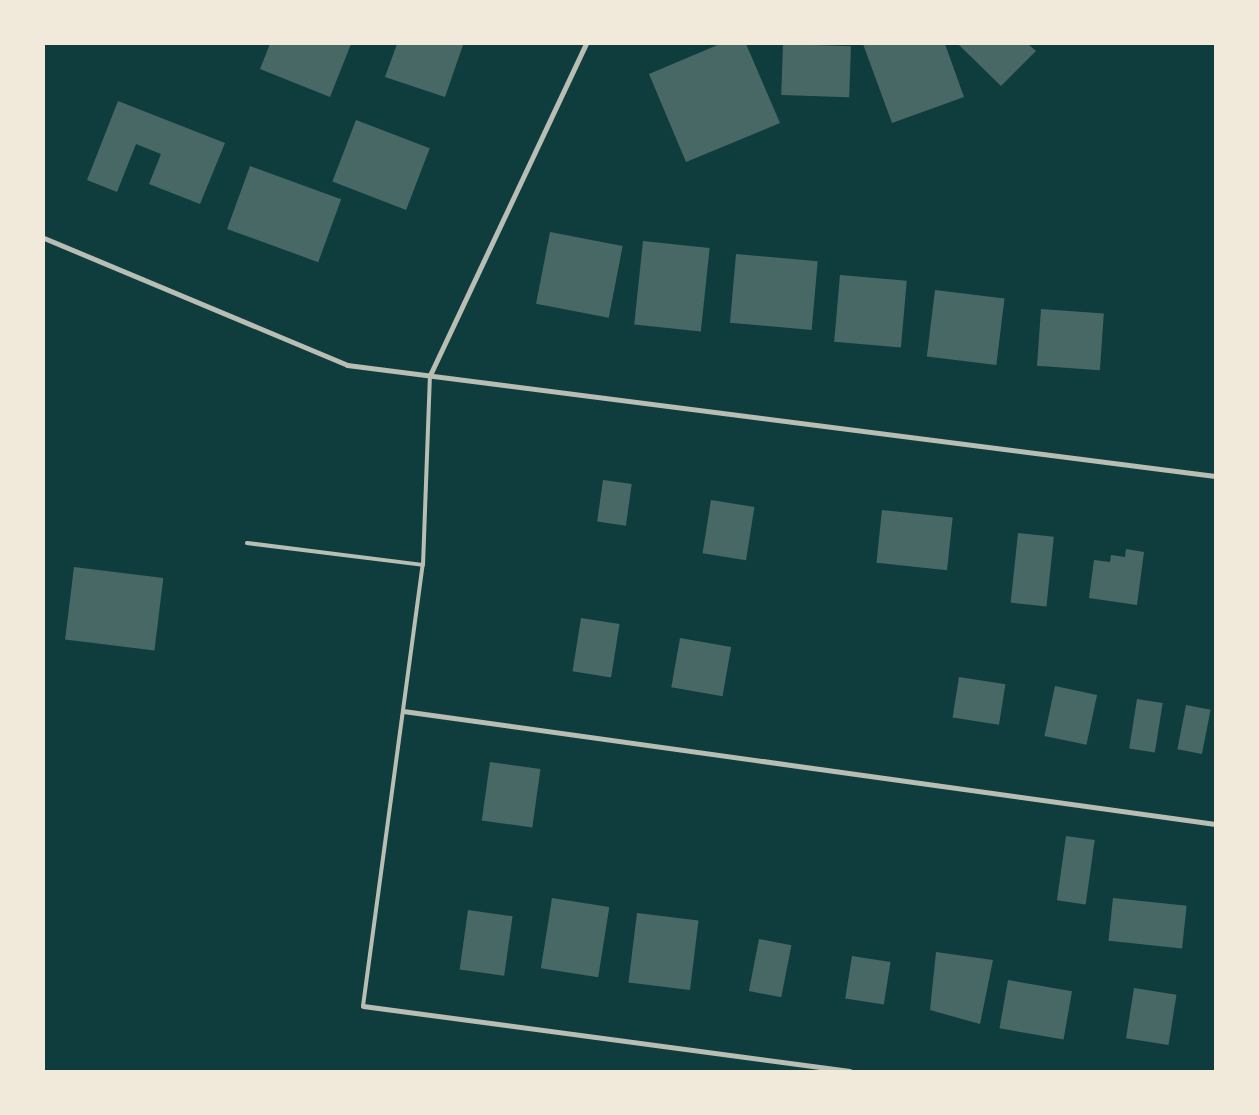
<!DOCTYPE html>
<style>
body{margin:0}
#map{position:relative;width:1259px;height:1115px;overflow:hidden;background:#0f3d3e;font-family:Overpass,sans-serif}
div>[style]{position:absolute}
.building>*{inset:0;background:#486865;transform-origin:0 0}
.service>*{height:4px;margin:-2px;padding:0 2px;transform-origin:2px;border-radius:2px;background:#b8beb3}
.minor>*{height:5px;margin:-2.5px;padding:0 2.5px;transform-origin:2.5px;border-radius:2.5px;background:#b8beb3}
span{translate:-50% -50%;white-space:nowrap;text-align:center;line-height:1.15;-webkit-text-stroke:4.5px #f1e9da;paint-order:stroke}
.frame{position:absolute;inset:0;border:45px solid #f1e9da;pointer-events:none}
</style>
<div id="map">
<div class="building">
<i style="clip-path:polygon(270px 44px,351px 44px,330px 97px,260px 69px)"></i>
<i style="clip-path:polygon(397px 44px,463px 45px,445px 97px,385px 77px)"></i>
<i style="clip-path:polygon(720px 44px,746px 44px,780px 123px,686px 162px,649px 74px)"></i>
<i style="left:783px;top:44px;width:68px;height:51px;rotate:2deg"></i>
<i style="clip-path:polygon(863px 44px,945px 44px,964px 97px,892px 123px)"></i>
<i style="clip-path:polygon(958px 44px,1028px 44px,1036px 51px,1001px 86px)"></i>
<i style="clip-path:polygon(118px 101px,225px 143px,200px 204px,149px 184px,161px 154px,136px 144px,117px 192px,87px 180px)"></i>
<i style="left:356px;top:120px;width:79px;height:66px;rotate:21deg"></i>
<i style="left:250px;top:166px;width:97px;height:67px;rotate:20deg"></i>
<i style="left:550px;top:232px;width:74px;height:73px;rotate:11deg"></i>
<i style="left:643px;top:241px;width:67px;height:84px;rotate:6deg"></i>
<i style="left:736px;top:254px;width:82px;height:69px;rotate:5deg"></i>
<i style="left:840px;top:275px;width:67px;height:67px;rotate:5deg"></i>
<i style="left:935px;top:290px;width:70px;height:67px;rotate:7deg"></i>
<i style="left:1041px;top:309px;width:63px;height:57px;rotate:4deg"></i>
<i style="left:603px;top:480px;width:29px;height:42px;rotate:8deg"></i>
<i style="left:711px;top:500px;width:44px;height:54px;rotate:9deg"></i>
<i style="left:882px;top:510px;width:71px;height:53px;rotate:6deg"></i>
<i style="left:1018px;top:533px;width:36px;height:70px;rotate:6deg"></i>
<i style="clip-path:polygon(1126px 549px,1144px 552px,1137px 605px,1089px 598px,1094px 560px,1110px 562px,1111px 555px,1125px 557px)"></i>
<i style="left:74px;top:567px;width:90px;height:73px;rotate:7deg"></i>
<i style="left:581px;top:618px;width:39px;height:54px;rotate:9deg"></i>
<i style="left:680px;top:638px;width:52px;height:50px;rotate:10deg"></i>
<i style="left:959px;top:677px;width:47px;height:41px;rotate:9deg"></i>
<i style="left:1055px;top:686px;width:43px;height:51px;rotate:12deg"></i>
<i style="left:1137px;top:699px;width:26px;height:50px;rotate:9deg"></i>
<i style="left:1186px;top:705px;width:25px;height:45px;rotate:11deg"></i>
<i style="left:490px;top:762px;width:51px;height:59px;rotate:8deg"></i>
<i style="left:1066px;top:836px;width:29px;height:65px;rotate:8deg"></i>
<i style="left:552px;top:898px;width:58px;height:71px;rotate:9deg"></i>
<i style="left:1113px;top:898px;width:74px;height:43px;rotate:6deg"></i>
<i style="left:468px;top:910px;width:45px;height:60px;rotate:8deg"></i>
<i style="left:637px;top:913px;width:62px;height:70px;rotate:7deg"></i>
<i style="left:759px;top:939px;width:33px;height:53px;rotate:11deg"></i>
<i style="clip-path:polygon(936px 952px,993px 960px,980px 1024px,930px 1010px)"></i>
<i style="left:852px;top:956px;width:39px;height:43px;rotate:9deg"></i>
<i style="left:1008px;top:980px;width:65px;height:49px;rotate:10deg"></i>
<i style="left:1134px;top:988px;width:43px;height:51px;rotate:9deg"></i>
</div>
<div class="service">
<i style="left:247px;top:543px;width:177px;rotate:7.1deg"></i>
<i style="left:363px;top:1006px;width:445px;rotate:-82.3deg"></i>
<i style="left:423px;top:565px;width:190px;rotate:-87.9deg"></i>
</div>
<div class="minor">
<i style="left:44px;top:238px;width:329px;rotate:22.7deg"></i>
<i style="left:347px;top:365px;width:875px;rotate:7.29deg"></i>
<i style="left:430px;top:375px;width:366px;rotate:-64.8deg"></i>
<i style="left:403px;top:711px;width:820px;rotate:7.92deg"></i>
<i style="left:363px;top:1006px;width:491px;rotate:7.6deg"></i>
</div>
<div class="frame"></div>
</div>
